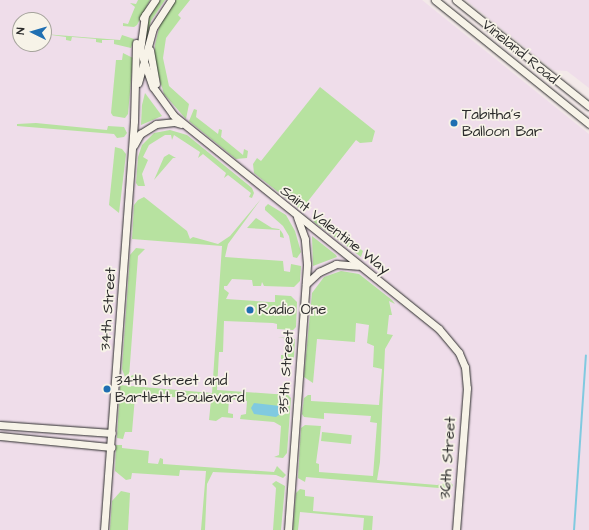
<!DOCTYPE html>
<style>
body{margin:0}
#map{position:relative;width:589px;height:530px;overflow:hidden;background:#f3e9e9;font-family:"Architects Daughter",sans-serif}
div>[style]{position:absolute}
.built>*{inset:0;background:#efddea}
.green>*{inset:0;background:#b7e2a0;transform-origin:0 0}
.water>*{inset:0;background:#80cae0}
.stream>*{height:2px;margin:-1px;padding:0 1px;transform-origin:1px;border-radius:1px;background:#80cae0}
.roads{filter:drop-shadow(0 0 1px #2b2b2b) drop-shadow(0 0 1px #2b2b2b)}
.minor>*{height:7px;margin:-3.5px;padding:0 3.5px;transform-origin:3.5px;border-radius:3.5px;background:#f7f3e8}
.dots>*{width:11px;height:11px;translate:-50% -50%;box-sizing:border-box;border:2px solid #f7f3e8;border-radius:50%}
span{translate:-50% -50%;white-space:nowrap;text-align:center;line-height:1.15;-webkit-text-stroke:3.5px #f7f3e8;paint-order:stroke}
.street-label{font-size:15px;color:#2b2b2b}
.poi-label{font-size:15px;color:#2b2b2b}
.left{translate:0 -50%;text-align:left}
.north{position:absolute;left:12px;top:12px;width:40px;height:40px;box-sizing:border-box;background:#f7f3e8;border:1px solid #a5a39c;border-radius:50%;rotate:275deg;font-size:11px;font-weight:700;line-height:16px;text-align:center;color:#2b2b2b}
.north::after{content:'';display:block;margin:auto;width:14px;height:18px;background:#1f6fb2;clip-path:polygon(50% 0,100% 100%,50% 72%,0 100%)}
</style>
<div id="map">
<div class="built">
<i style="clip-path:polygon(evenodd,0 0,422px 0,589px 134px,589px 530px,0 530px,0 0,20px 20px,44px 20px,44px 44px,20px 44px,20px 20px)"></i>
<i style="clip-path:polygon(466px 0,589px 0,589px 88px,567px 71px,553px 70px)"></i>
</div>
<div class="green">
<i style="clip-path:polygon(138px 0,150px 0,137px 25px,134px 27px,123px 26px,123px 23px,128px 24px,135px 7px,130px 3px,136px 4px)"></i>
<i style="clip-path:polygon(160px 0,165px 0,151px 21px,144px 51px,142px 46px,148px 19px)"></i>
<i style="clip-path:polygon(176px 0,190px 0,178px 15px,181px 18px,166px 38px,163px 58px,169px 86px,189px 104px,186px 119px,164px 94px,154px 61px,155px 45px,160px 24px)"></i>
<i style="clip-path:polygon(44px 34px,120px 40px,122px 35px,134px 39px,131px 48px,114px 44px,114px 40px,102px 40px,102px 43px,96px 42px,96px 39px,72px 37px,71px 41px,66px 40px,66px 37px)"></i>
<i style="clip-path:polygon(123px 53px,133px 58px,128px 114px,125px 118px,113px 116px,111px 113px,116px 60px,122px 60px)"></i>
<i style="clip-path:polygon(320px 87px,375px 131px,372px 142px,360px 143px,356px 140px,301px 210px,254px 173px,253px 164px,257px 158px,261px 161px)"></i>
<i style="clip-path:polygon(145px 93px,162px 116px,141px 125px,142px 105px)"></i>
<i style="clip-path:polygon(194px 109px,197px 110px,196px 117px,218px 134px,219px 129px,222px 130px,221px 137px,243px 155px,244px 149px,248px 151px,247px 158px,236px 159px,189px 121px)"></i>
<i style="clip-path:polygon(36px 123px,107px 130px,108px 126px,124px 127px,127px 133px,124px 137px,117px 138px,114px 134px,17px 126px,17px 124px)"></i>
<i style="clip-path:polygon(170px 130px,187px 135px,252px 188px,254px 193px,252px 198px,249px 197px,251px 193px,228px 175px,224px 178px,226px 173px,203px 154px,198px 158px,200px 152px,174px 135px,172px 140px,171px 135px,165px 135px,149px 145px,143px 157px,148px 160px,142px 174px,145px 186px,138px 186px,136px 183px,138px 157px,142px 145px,154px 133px)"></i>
<i style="clip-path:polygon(115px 147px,122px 149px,126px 154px,119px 213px,109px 205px)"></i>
<i style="clip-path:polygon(169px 154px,176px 158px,173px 158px,154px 180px,164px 157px)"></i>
<i style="clip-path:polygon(144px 197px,187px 231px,190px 239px,193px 237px,218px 244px,230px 236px,261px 199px,228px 244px,225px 257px,283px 261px,284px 271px,290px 272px,291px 264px,301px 266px,300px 281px,294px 287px,264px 286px,262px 282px,261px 286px,253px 286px,252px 280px,232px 279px,227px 286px,224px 286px,224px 289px,229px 293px,226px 299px,270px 302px,275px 302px,275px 295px,291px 296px,297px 302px,296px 327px,293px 330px,277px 329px,277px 324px,273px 323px,224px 321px,223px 352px,219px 352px,217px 390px,288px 395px,291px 398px,287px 453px,283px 458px,274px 457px,279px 455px,281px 426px,274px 422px,240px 419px,241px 415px,246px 414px,247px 401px,229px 399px,228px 413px,233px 414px,233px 418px,222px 417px,216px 421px,209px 420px,211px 400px,146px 395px,135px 397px,132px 432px,125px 432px,123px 439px,117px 438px,120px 385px,212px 393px,222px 246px,132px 239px,134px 205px,138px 200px)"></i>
<i style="clip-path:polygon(268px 204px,286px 215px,295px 231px,301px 252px,297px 258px,293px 257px,289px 236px,283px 226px,265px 210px,265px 207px)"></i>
<i style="clip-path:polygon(318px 215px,363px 251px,361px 257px,314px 222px,313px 218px)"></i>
<i style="clip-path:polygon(256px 218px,272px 228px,279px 229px,281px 231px,283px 234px,284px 238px,280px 237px,280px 230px,247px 228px)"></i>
<i style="clip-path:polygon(312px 236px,336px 255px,337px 257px,313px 266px)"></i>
<i style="clip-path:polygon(136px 248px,145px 249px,138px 256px,129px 377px,137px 373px,136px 379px,125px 377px,122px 369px,130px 255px)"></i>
<i style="clip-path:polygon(341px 271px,359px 274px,392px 300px,395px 304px,389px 301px,392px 315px,389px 315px,387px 334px,393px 335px,385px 349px,380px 462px,377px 480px,437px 485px,450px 482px,453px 485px,451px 489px,306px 477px,305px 482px,298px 478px,301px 428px,305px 425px,321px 426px,316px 463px,319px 464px,319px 472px,373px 476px,377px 423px,370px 422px,371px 416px,324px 413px,324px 419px,304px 417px,302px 414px,304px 398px,308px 395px,311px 395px,311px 401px,379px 405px,382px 369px,373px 367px,374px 346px,367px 343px,369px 325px,356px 323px,355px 342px,317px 339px,313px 383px,304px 377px,312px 293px,324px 277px)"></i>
<i style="clip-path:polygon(278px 337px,295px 339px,294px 357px,291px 360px,281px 359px,281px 355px,285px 355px,287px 339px)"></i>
<i style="left:322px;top:432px;width:30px;height:9px;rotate:6deg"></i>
<i style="clip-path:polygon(116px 445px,122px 445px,122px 448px,149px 451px,148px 463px,158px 464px,160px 458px,163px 459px,163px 464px,274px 472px,277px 466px,286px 475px,283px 478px,276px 475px,213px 472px,207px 484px,205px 530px,201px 530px,206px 471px,180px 470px,179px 476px,132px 473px,131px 479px,126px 480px,115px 471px)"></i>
<i style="clip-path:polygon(276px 481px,285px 486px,281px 530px,273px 530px,276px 488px,272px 484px)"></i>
<i style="clip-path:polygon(300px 489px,305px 490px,305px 496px,314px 497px,313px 511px,373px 516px,372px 530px,363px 530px,364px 518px,300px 512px,298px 530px,293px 530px,296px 493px)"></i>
<i style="clip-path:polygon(121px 491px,130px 493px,128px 530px,110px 530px,112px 501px)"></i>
</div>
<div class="water">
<i style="clip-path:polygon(254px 403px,280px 406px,283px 412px,276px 417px,254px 414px,251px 408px)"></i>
</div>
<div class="stream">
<i style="left:574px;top:530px;width:175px;rotate:-86.1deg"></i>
</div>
<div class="roads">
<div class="minor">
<i style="left:435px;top:0;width:198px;rotate:38.8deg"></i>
<i style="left:456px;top:0;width:170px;rotate:38.6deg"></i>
<i style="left:145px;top:15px;width:35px;rotate:98deg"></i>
<i style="left:140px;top:50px;width:39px;rotate:71deg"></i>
<i style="left:153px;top:87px;width:34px;rotate:54deg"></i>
<i style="left:173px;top:115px;width:341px;rotate:38.8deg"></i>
<i style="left:439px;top:329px;width:31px;rotate:50deg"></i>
<i style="left:459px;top:353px;width:15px;rotate:67deg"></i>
<i style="left:465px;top:367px;width:21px;rotate:85deg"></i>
<i style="left:467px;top:388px;width:142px;rotate:94.4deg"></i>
<i style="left:143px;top:18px;width:22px;rotate:-56deg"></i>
<i style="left:150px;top:50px;width:34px;rotate:80deg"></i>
<i style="left:138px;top:83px;width:57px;rotate:-74.7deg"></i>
<i style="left:153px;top:28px;width:33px;rotate:-57deg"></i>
<i style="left:134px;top:145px;width:13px;rotate:-61deg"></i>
<i style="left:140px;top:134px;width:19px;rotate:-32deg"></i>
<i style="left:156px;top:124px;width:18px;rotate:-6deg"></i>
<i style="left:174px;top:122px;width:7px;rotate:16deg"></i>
<i style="left:306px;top:284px;width:18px;rotate:-43deg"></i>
<i style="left:319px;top:272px;width:19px;rotate:-25deg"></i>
<i style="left:336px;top:264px;width:21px;rotate:5deg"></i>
<i style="left:0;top:425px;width:112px;rotate:4.1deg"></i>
<i style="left:0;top:436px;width:112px;rotate:5.7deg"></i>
<i style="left:104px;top:530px;width:410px;rotate:-85.8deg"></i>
<i style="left:134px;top:121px;width:78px;rotate:-88.5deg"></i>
<i style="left:288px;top:530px;width:267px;rotate:-85.9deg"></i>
<i style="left:307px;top:264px;width:25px;rotate:-95deg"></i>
<i style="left:305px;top:239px;width:23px;rotate:-110deg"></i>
</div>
</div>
<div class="dots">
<i style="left:454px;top:123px;background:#1f6fb2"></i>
<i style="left:250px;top:310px;background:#1f6fb2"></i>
<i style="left:107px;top:389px;background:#1f6fb2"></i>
</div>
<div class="street-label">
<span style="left:520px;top:52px;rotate:39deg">Vineland Road</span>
<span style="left:335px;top:230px;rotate:38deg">Saint Valentine Way</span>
<span style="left:108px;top:309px;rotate:-86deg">34th Street</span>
<span style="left:286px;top:372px;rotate:-86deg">35th Street</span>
<span style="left:448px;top:458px;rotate:-86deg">36th Street</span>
</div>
<div class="poi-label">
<span class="left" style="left:462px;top:123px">Tabitha's<br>Balloon Bar</span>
<span class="left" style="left:258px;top:310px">Radio One</span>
<span class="left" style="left:115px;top:389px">34th Street and<br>Bartlett Boulevard</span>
</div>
<div class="north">N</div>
</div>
